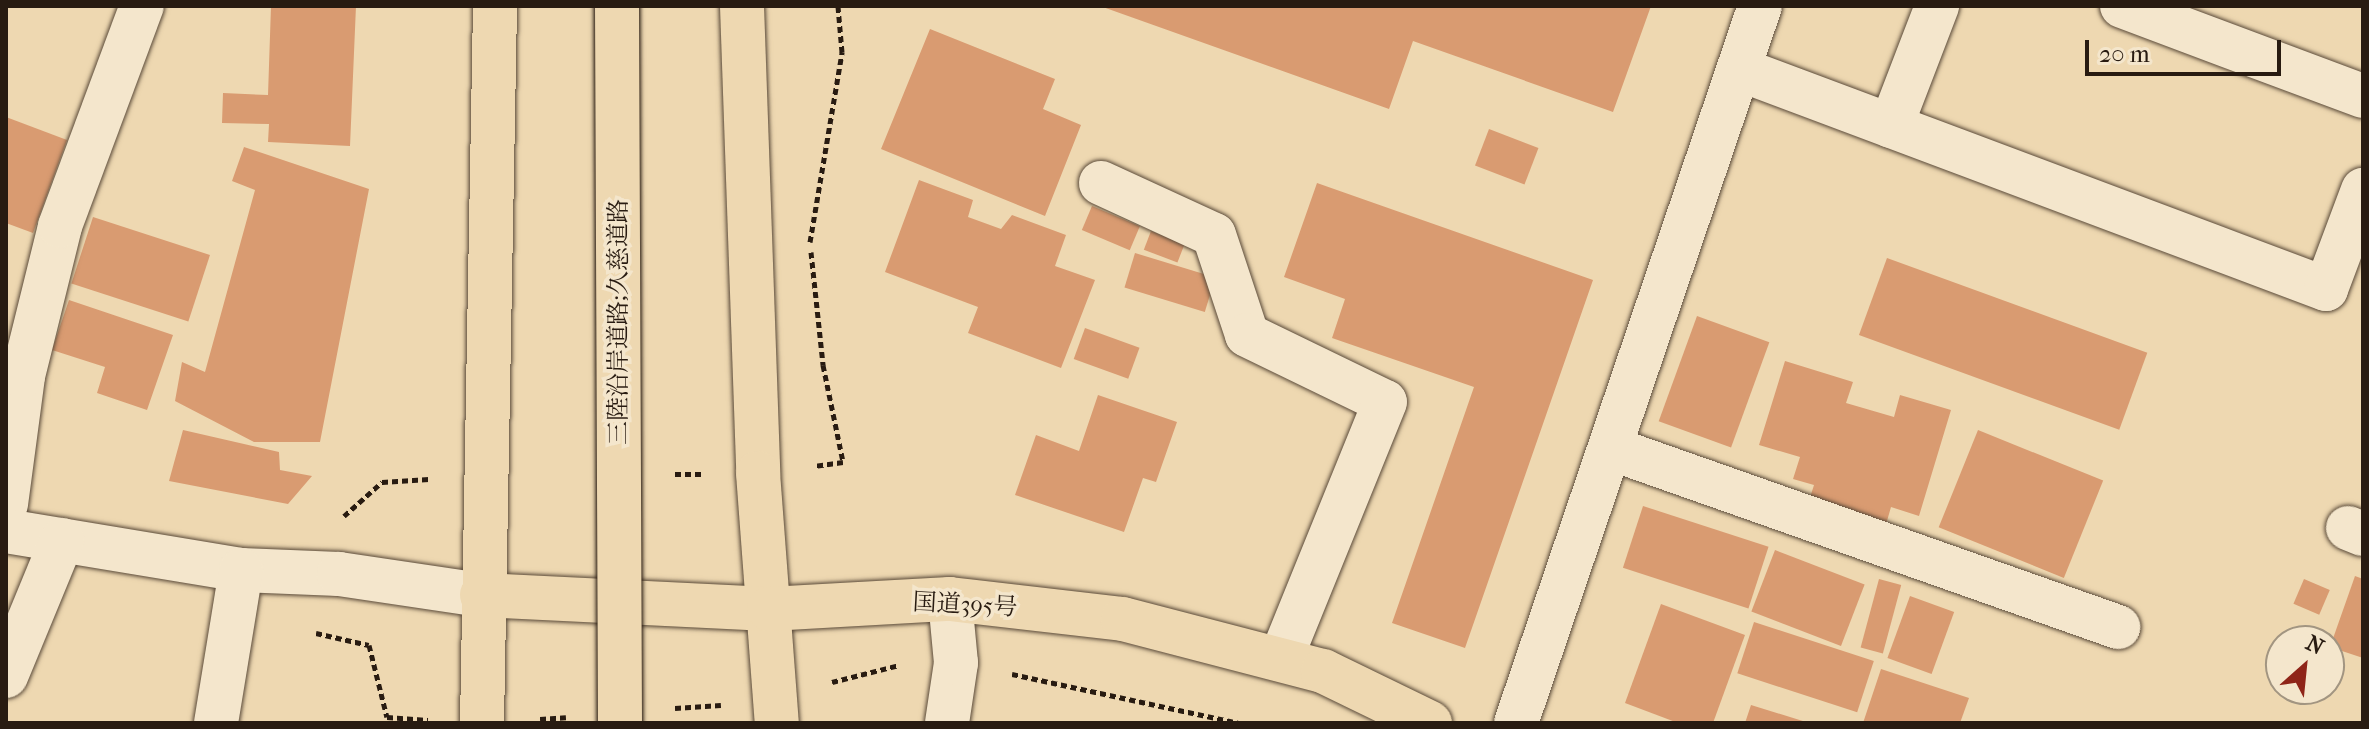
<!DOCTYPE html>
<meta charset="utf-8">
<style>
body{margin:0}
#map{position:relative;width:2369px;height:729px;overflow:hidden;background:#eed8b1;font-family:"IM FELL French Canon","Noto Serif JP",serif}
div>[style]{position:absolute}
.building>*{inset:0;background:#d99b71;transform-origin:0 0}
.path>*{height:5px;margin-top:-2.5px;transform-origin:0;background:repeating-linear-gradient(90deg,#281b11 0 6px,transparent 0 10px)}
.roads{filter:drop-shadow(0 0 2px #5a4a39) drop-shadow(0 0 2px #5a4a39)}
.minor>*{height:44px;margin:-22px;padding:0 22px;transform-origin:22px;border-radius:22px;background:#f4e6cc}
.highway>*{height:44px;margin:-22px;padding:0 22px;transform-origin:22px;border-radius:22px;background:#eed8b1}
.bridges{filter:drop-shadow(0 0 2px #281b11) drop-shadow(0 0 2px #281b11)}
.highway-bridge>*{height:44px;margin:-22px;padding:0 22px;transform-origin:22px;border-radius:22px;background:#eed8b1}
span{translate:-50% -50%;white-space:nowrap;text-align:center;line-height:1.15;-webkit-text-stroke:7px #f4e6cc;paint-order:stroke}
.street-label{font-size:24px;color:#281b11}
.frame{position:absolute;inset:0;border:8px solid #281b11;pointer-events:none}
.north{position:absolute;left:2265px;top:625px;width:80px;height:80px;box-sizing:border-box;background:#f4e6cc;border:2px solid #a29581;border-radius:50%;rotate:27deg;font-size:22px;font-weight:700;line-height:32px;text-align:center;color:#281b11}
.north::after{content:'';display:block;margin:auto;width:28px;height:36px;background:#8f2418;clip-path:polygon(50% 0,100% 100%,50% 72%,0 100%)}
.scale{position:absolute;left:2085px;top:40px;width:196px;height:36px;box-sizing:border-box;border:4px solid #281b11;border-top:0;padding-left:10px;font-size:24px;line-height:28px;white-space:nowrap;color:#281b11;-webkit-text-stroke:6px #f4e6cc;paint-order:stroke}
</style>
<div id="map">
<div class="building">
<i style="clip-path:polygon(271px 6px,356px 6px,350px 146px,268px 142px,269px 124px,222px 123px,223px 93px,268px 95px)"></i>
<i style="clip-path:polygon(1100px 6px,1651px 6px,1613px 112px,1413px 41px,1389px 109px)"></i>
<i style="clip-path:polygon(930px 29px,1055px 79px,1043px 109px,1081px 125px,1045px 216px,881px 149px)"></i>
<i style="clip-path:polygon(6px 117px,67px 140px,33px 233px,6px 223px)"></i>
<i style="left:1489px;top:129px;width:53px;height:39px;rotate:21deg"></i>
<i style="clip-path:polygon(244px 147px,369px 189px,320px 442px,254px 442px,175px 401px,182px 362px,205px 372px,255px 190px,232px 181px)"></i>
<i style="clip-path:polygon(919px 180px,973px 200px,968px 217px,1001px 229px,1012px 215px,1066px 235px,1055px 266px,1095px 280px,1061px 368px,968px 333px,978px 307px,885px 272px)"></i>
<i style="clip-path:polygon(1317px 183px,1593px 280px,1465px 648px,1392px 623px,1474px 387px,1332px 338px,1345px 299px,1284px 277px)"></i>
<i style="left:1092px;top:206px;width:52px;height:26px;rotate:23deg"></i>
<i style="left:93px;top:217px;width:123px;height:70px;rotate:18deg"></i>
<i style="left:1151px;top:231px;width:36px;height:20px;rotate:21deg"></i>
<i style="left:1135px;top:253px;width:84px;height:36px;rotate:17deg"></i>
<i style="left:1887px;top:258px;width:277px;height:82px;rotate:20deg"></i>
<i style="clip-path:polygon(69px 300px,173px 335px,147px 410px,97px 393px,105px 367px,52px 350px)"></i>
<i style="left:1697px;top:316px;width:77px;height:112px;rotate:20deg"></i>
<i style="left:1085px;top:328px;width:58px;height:33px;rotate:20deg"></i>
<i style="clip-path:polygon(1785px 361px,1853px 382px,1846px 403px,1894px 417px,1900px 395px,1951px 410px,1919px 516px,1891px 507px,1885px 528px,1808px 504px,1814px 485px,1793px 479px,1800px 457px,1759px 445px)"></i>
<i style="clip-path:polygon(1098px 395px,1177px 422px,1156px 482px,1143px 478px,1124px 532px,1015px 495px,1036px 435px,1079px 451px)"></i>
<i style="clip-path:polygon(183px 430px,279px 452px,280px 470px,312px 476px,288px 504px,169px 481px)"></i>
<i style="left:1978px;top:430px;width:135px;height:105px;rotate:22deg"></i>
<i style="left:1643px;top:506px;width:132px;height:65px;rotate:18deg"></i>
<i style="left:1775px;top:550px;width:96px;height:66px;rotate:21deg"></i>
<i style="clip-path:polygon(2355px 576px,2363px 579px,2363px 658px,2330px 647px)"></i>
<i style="left:1879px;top:579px;width:23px;height:71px;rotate:15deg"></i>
<i style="left:2304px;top:579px;width:28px;height:27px;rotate:23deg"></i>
<i style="left:1910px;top:596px;width:47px;height:66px;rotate:20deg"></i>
<i style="clip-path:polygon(1661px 604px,1745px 635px,1713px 723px,1678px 723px,1625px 703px)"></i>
<i style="left:1754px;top:622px;width:126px;height:54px;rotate:18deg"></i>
<i style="clip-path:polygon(1881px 669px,1969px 698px,1960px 723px,1863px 723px)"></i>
<i style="clip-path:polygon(1751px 705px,1806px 722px,1806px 723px,1745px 723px)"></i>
</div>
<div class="path">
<i style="left:810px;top:242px;width:193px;rotate:-80.4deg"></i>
<i style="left:842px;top:52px;width:46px;rotate:-95deg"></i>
<i style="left:811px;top:252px;width:114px;rotate:83.9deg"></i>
<i style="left:823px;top:365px;width:99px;rotate:78.3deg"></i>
<i style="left:843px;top:462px;width:29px;rotate:172deg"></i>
<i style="left:675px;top:474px;width:26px"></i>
<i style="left:344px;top:516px;width:51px;rotate:-41.8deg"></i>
<i style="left:382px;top:482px;width:47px;rotate:-3.7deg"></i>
<i style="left:316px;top:633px;width:54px;rotate:12.8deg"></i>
<i style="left:369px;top:645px;width:74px;rotate:76deg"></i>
<i style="left:387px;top:717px;width:41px;rotate:4.2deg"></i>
<i style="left:1012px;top:674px;width:231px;rotate:12.2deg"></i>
<i style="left:832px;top:682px;width:69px;rotate:-14.2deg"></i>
<i style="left:675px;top:708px;width:46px;rotate:-3.7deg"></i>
<i style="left:540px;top:719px;width:26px;rotate:-4deg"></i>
</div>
<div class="roads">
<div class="minor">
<i style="left:2122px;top:6px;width:257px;rotate:20.5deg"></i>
<i style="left:1739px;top:69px;width:627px;rotate:20.55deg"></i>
<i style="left:2326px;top:289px;width:106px;rotate:-69.5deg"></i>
<i style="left:1891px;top:126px;width:129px;rotate:-69deg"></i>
<i style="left:1101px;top:183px;width:124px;rotate:24.7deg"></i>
<i style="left:1214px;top:235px;width:105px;rotate:71.7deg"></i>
<i style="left:1247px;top:335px;width:153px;rotate:25.9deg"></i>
<i style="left:1385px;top:402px;width:276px;rotate:112.1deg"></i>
<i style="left:1610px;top:448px;width:539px;rotate:19.41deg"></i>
<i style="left:6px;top:504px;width:129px;rotate:-82.4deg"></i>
<i style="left:23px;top:376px;width:154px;rotate:-76.1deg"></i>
<i style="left:60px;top:226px;width:235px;rotate:-69.6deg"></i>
<i style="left:2348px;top:528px;width:16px;rotate:22deg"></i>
<i style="left:6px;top:531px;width:238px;rotate:9.4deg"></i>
<i style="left:241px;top:570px;width:98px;rotate:2.3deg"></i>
<i style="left:339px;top:574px;width:145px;rotate:8.4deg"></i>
<i style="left:6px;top:676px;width:147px;rotate:-67.6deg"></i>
<i style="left:216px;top:723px;width:155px;rotate:-80.7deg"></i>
<i style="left:947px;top:723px;width:61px;rotate:-81.5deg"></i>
<i style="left:956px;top:663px;width:64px;rotate:-95.4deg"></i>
<i style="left:1516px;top:723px;width:757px;rotate:-71.21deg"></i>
</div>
<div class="highway">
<i style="left:742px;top:6px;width:467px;rotate:88deg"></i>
<i style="left:758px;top:473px;width:251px;rotate:85.7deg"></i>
<i style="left:482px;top:595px;width:287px;rotate:2.8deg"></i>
<i style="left:769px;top:609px;width:181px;rotate:-3.2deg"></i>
<i style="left:950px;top:599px;width:174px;rotate:6.6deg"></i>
<i style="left:1123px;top:619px;width:207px;rotate:14.6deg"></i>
<i style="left:1323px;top:671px;width:119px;rotate:25.9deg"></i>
<i style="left:482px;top:723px;width:717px;rotate:-88.96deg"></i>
</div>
</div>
<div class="bridges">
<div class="highway-bridge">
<i style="left:617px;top:6px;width:717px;rotate:89.76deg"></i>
</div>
</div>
<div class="street-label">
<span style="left:619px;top:322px;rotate:-90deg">三陸沿岸道路;久慈道路</span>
<span style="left:965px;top:605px;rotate:3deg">国道395号</span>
</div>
<div class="frame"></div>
<div class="north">N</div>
<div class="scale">20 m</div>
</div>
